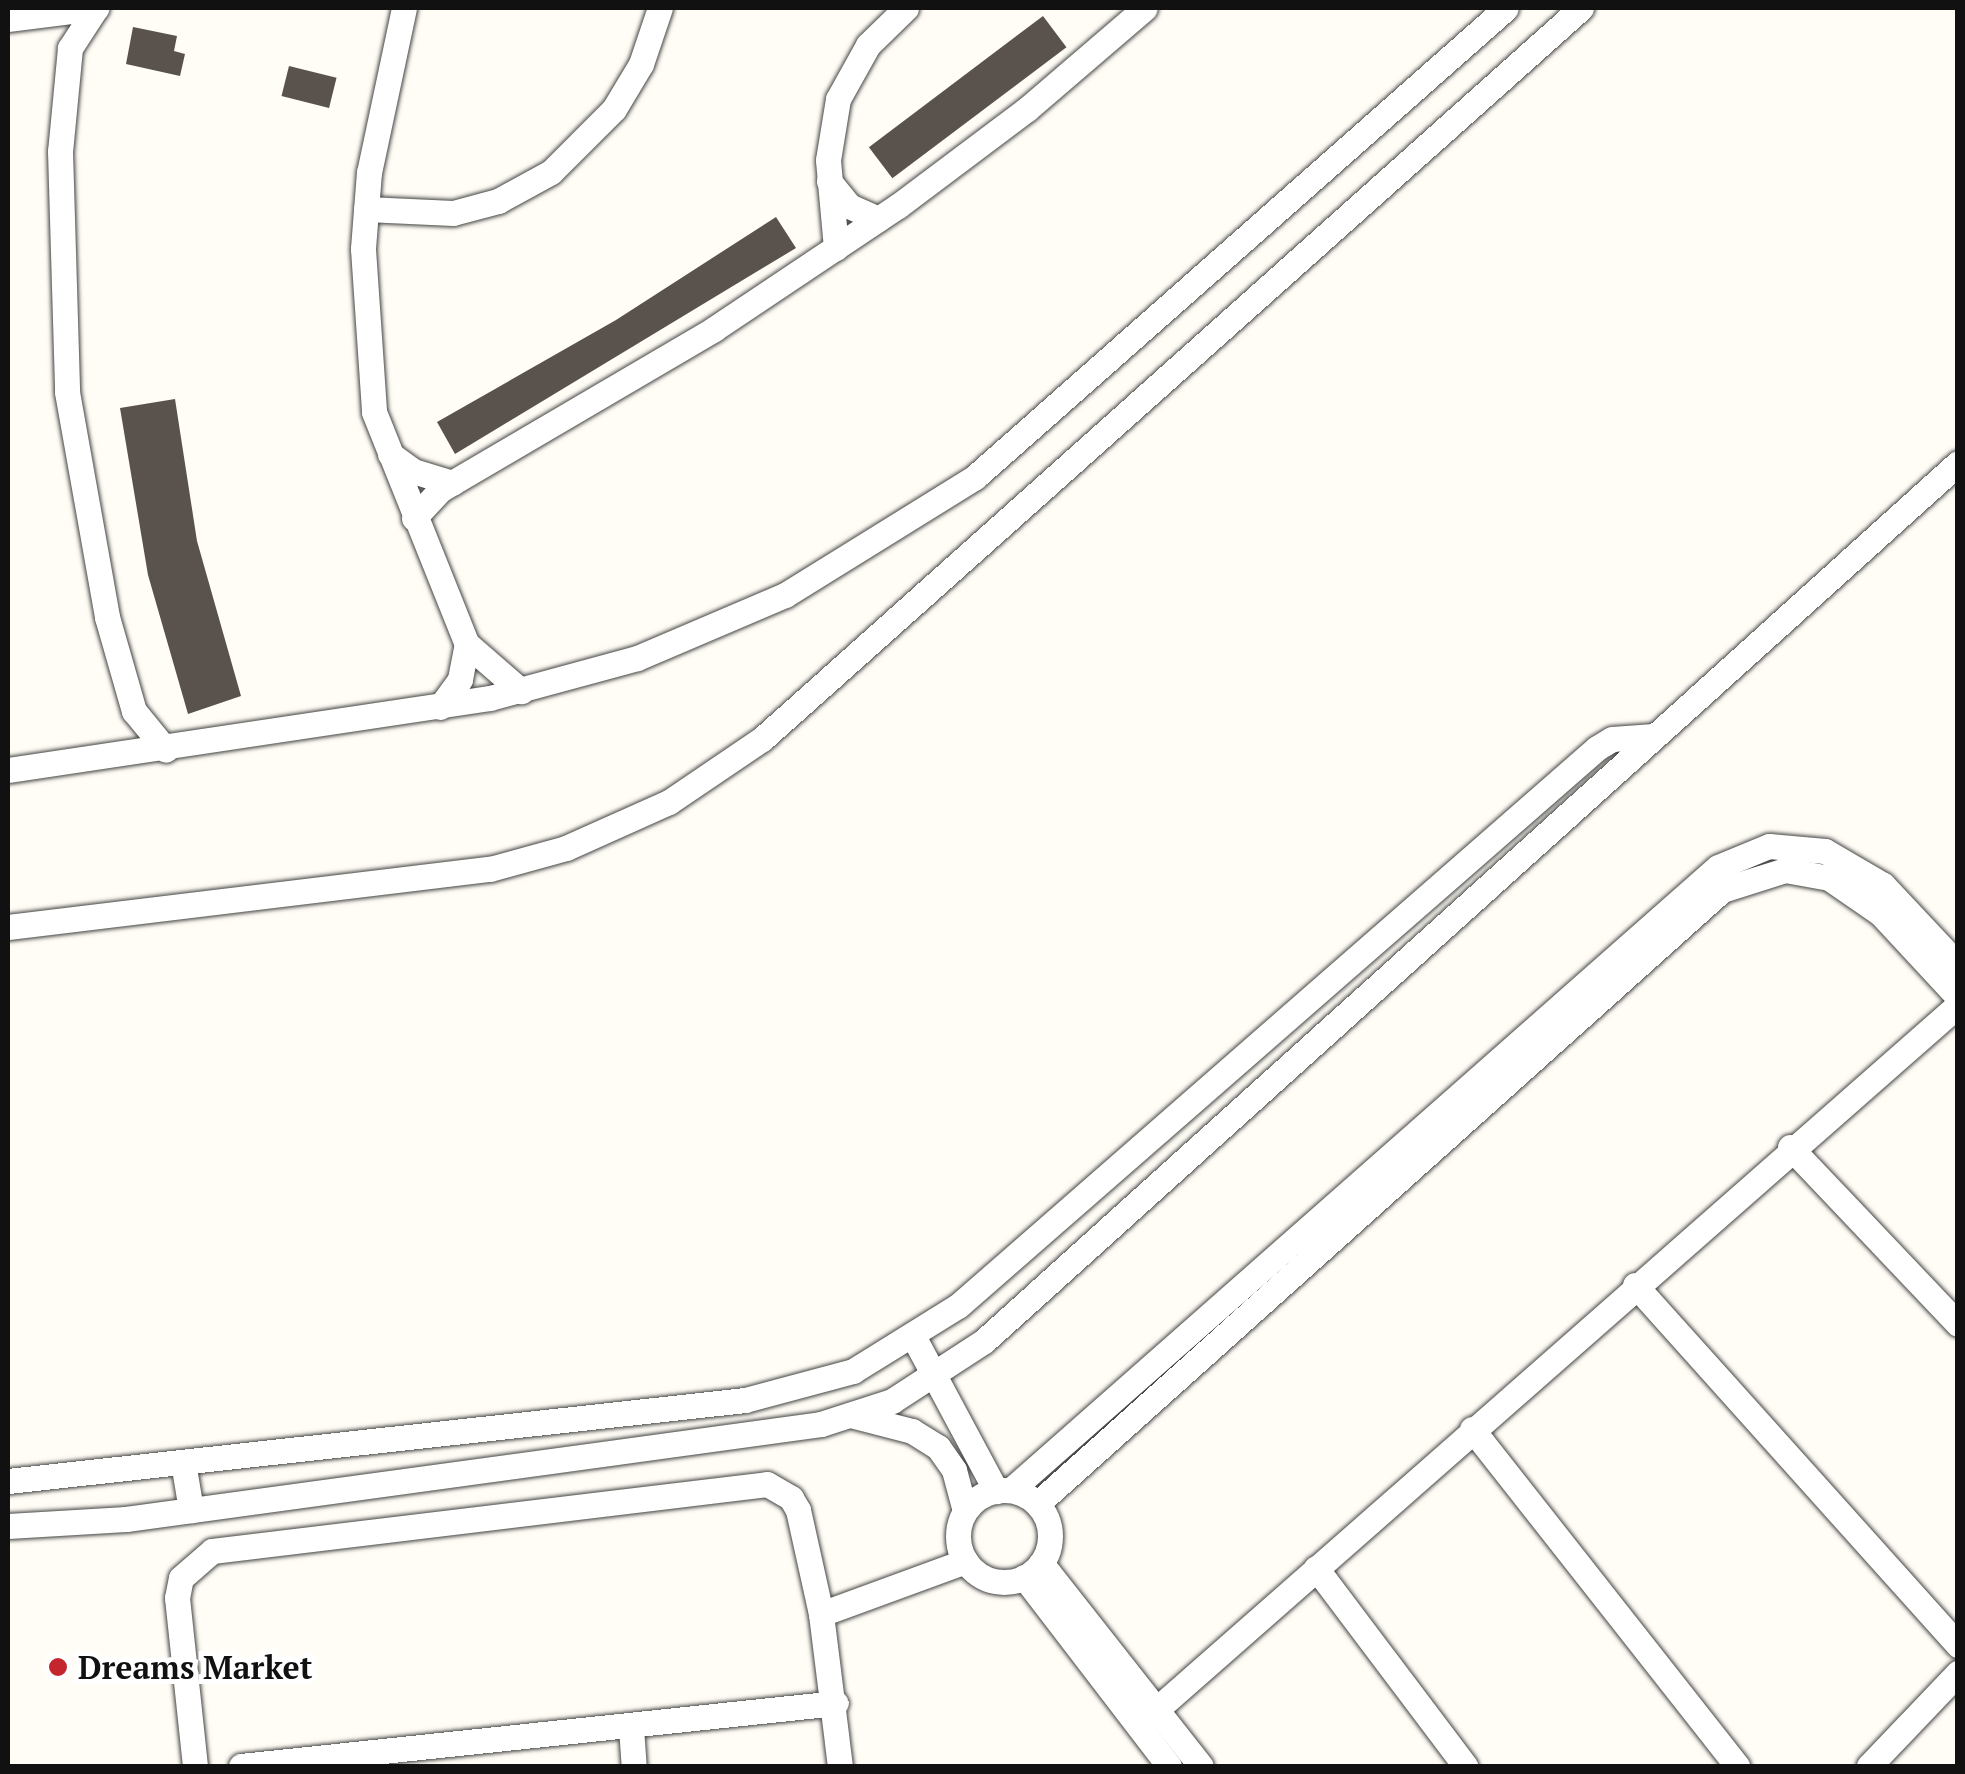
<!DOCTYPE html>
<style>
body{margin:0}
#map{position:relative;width:1965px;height:1774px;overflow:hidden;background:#fffdf5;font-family:"PT Serif",serif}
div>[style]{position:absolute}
.building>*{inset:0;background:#5a524d;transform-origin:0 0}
.roads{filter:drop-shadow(0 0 2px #444) drop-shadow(0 0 2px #444)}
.minor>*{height:25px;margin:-12.5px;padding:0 12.5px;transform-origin:12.5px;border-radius:12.5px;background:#fff}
.minor>.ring{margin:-12.5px;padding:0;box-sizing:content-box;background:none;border:25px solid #fff;border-radius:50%}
.dots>*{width:28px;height:28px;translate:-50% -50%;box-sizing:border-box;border:5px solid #fff;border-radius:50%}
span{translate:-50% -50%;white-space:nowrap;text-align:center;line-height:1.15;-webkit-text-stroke:10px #fff;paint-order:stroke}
.poi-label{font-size:32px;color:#111;font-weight:700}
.left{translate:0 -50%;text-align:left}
.frame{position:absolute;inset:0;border:10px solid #111;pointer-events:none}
</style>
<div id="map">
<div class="building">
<i style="left:1043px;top:16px;width:39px;height:218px;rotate:53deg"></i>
<i style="clip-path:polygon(133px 27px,177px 36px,174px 51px,185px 54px,180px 76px,126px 64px)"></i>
<i style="left:289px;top:66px;width:49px;height:31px;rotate:14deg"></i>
<i style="clip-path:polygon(776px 217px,796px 248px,455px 454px,437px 422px,616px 320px)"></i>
<i style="clip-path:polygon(175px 399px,197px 541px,241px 696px,188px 714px,148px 575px,120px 408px)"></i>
</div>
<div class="roads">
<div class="minor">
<i style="left:96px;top:8px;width:48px;rotate:123deg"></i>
<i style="left:70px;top:48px;width:103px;rotate:95.5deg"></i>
<i style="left:60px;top:151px;width:241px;rotate:88.3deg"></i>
<i style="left:67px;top:392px;width:229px;rotate:79.9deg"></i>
<i style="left:107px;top:617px;width:98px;rotate:74deg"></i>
<i style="left:134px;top:711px;width:50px;rotate:50.6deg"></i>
<i style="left:404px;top:8px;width:168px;rotate:102deg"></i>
<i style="left:369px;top:172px;width:77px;rotate:94.5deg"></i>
<i style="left:363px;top:249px;width:163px;rotate:86.1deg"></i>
<i style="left:374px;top:412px;width:250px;rotate:68.2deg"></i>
<i style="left:467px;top:644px;width:72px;rotate:41deg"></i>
<i style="left:8px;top:19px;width:89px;rotate:-7.1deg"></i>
<i style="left:829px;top:181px;width:32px;rotate:51deg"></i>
<i style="left:849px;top:206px;width:32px;rotate:24deg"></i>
<i style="left:366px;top:209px;width:87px;rotate:2.6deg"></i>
<i style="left:453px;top:213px;width:47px;rotate:-14.9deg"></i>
<i style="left:498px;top:201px;width:60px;rotate:-28.7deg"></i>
<i style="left:551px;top:172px;width:89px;rotate:-45deg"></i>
<i style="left:614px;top:109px;width:52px;rotate:-59deg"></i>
<i style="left:641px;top:64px;width:59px;rotate:-71.3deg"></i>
<i style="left:836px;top:248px;width:88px;rotate:-95.2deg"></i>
<i style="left:828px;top:160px;width:62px;rotate:-80.7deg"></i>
<i style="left:838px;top:99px;width:62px;rotate:-60.9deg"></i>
<i style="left:868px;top:45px;width:53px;rotate:-44.2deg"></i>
<i style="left:390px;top:454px;width:29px;rotate:36deg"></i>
<i style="left:413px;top:471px;width:41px;rotate:17.1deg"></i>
<i style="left:414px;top:518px;width:38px;rotate:-47deg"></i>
<i style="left:440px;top:490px;width:318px;rotate:-30.4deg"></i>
<i style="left:714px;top:329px;width:221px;rotate:-33.8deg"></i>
<i style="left:898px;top:206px;width:161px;rotate:-36.9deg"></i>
<i style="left:1027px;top:109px;width:155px;rotate:-40.6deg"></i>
<i style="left:440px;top:707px;width:34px;rotate:-54deg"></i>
<i style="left:460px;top:679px;width:36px;rotate:-79deg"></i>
<i style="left:8px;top:770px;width:487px;rotate:-8.5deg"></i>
<i style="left:490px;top:698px;width:152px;rotate:-15.2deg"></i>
<i style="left:637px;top:658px;width:161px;rotate:-23.1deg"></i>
<i style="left:785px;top:595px;width:224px;rotate:-31.8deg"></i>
<i style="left:975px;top:477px;width:708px;rotate:-41.45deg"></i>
<i style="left:8px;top:927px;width:485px;rotate:-6.9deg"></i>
<i style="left:490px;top:869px;width:79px;rotate:-15.4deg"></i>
<i style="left:566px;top:848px;width:113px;rotate:-24.1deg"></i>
<i style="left:669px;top:802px;width:112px;rotate:-34.1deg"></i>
<i style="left:762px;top:739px;width:1098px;rotate:-41.75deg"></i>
<i style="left:1790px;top:1147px;width:244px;rotate:46.5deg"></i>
<i style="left:1635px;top:1285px;width:484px;rotate:48.1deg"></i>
<i style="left:913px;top:1336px;width:176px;rotate:61.8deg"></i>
<i style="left:854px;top:1416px;width:60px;rotate:14.5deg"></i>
<i style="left:912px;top:1431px;width:31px;rotate:32deg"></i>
<i style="left:938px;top:1447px;width:28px;rotate:55deg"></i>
<i style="left:954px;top:1470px;width:42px;rotate:75deg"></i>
<i style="left:1472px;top:1429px;width:429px;rotate:51.8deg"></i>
<i style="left:183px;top:1462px;width:49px;rotate:80.5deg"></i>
<i style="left:8px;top:1481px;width:741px;rotate:-6.27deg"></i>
<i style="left:745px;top:1400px;width:112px;rotate:-15deg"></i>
<i style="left:853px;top:1371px;width:123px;rotate:-31.8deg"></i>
<i style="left:958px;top:1306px;width:848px;rotate:-41.13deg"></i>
<i style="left:1597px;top:748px;width:17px;rotate:-31deg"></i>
<i style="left:1612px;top:739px;width:42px;rotate:-4.1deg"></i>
<i style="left:1011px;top:1490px;width:942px;rotate:-41.39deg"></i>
<i style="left:1718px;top:867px;width:55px;rotate:-22.4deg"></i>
<i style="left:1769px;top:846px;width:56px;rotate:5.1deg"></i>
<i style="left:1825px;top:851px;width:67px;rotate:30.4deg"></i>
<i style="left:1883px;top:885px;width:110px;rotate:46.8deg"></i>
<i class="ring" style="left:958px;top:1490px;width:67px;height:67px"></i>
<i style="left:1037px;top:1504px;width:920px;rotate:-41.87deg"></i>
<i style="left:1722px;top:890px;width:66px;rotate:-17.6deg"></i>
<i style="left:1785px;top:870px;width:45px;rotate:10.3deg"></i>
<i style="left:1829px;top:878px;width:62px;rotate:34.5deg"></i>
<i style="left:1880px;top:913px;width:115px;rotate:47.1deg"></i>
<i style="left:8px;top:1526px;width:118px;rotate:-3.4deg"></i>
<i style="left:126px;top:1519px;width:701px;rotate:-7.78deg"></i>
<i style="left:821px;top:1424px;width:75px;rotate:-17.9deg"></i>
<i style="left:892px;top:1401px;width:110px;rotate:-33.1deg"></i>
<i style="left:984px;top:1341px;width:1311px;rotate:-42.03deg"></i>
<i style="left:1041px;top:1563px;width:258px;rotate:51.8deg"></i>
<i style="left:1316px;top:1568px;width:248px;rotate:53deg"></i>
<i style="left:1024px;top:1577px;width:238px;rotate:52.5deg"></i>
<i style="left:821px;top:1614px;width:154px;rotate:-20.1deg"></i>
<i style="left:1157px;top:1709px;width:1066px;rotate:-41.31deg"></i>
<i style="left:631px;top:1727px;width:39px;rotate:86deg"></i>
<i style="left:195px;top:1766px;width:169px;rotate:-96.1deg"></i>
<i style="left:177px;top:1598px;width:20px;rotate:-79deg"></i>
<i style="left:181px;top:1578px;width:41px;rotate:-41.1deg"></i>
<i style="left:212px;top:1551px;width:559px;rotate:-6.88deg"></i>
<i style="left:767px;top:1484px;width:28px;rotate:30deg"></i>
<i style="left:791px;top:1498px;width:14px;rotate:60deg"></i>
<i style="left:798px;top:1510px;width:107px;rotate:77.5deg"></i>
<i style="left:821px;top:1614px;width:153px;rotate:82.9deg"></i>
<i style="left:241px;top:1766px;width:598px;rotate:-6.04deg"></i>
<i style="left:1869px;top:1766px;width:129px;rotate:-46.3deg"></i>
</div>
</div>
<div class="dots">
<i style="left:58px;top:1667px;background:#c4262e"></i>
</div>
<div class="poi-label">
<span class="left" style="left:78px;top:1667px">Dreams Market</span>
</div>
<div class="frame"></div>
</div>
